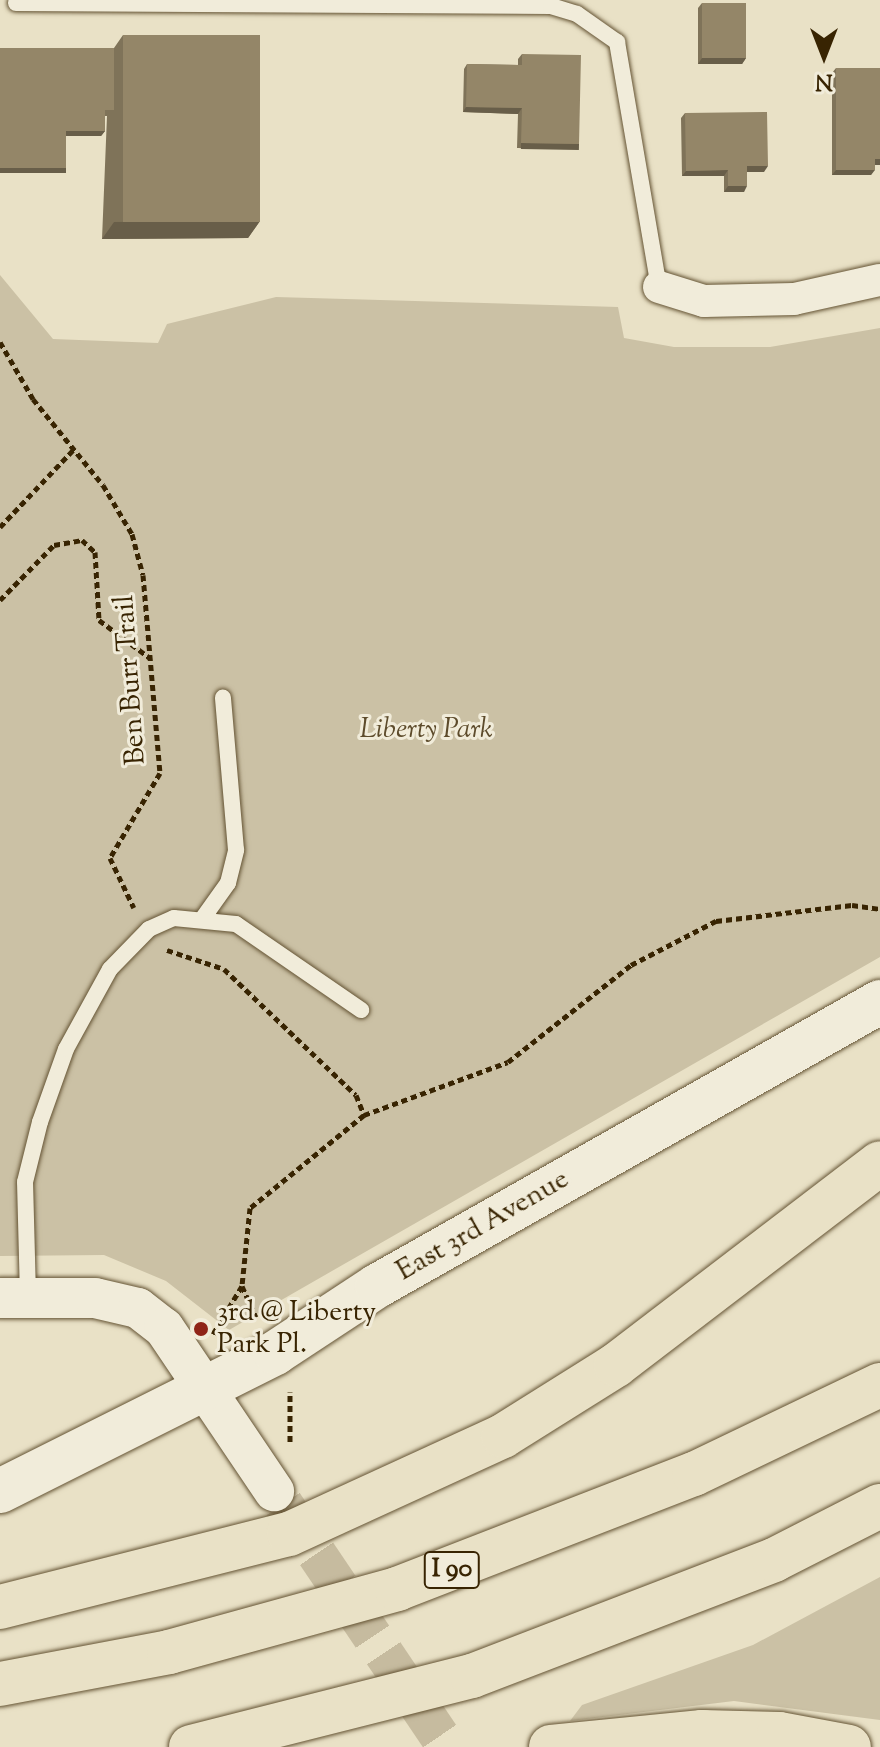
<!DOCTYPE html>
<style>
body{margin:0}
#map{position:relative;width:880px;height:1747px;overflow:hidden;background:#e9e1c6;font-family:"Sorts Mill Goudy",serif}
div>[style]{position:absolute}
.green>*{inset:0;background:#cbc1a5}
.tertiary-tunnel>*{height:40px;margin-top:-20px;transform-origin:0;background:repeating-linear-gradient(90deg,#c6bb9f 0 40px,transparent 0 60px)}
.path>*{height:5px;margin-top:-2.5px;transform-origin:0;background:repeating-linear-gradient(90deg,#382402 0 6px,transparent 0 10px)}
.roads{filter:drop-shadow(0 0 2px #645333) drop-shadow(0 0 2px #645333)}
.service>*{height:16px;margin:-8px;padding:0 8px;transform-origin:8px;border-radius:8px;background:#f1ecda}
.minor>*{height:32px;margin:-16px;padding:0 16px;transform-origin:16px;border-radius:16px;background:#f1ecda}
.tertiary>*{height:40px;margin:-20px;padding:0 20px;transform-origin:20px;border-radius:20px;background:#f1ecda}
.secondary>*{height:44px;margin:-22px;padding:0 22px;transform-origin:22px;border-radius:22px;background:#f1ecda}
.motorway>*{height:44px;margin:-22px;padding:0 22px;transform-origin:22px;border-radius:22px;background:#e9e1c6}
.wall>*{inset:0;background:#7f7359}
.shaded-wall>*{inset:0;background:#685e49;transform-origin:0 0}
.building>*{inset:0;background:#948668;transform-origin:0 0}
.dots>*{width:22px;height:22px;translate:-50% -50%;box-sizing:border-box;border:4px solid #f1ecda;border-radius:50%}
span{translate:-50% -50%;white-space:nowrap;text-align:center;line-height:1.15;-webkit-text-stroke:6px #f1ecda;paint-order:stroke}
.shield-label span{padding:2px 6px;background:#f1ecda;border:2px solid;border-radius:6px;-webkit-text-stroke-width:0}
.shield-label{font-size:26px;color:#382402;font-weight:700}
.street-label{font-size:28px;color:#382402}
.park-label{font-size:28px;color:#5d4b2b;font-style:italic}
.poi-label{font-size:28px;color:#382402}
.left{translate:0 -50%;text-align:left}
.north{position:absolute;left:784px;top:16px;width:80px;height:80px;-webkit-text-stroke:6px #f1ecda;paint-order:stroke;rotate:180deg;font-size:22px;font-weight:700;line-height:32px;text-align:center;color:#382402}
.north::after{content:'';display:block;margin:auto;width:28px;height:36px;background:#382402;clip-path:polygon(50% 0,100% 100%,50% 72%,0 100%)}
</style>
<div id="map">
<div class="green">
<i style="clip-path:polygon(0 275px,53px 339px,158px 343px,167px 324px,276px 297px,618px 307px,624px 338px,674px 347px,770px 347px,880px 328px,880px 957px,229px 1330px,166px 1281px,104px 1255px,0 1256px)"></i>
<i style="clip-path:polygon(880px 1577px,880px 1720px,734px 1701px,570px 1721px,582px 1705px,753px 1645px)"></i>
</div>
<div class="tertiary-tunnel">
<i style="left:283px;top:1504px;width:293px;rotate:56deg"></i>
</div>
<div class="path">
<i style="left:0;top:342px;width:66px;rotate:59.9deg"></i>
<i style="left:33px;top:399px;width:111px;rotate:50.9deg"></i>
<i style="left:103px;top:485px;width:57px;rotate:59.4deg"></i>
<i style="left:132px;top:534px;width:42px;rotate:75deg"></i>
<i style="left:143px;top:575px;width:199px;rotate:85.1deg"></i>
<i style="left:160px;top:773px;width:99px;rotate:120.5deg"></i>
<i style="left:110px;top:858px;width:55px;rotate:64.4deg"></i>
<i style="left:0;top:527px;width:106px;rotate:-46.5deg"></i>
<i style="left:0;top:600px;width:77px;rotate:-45.5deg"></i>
<i style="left:54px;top:545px;width:28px;rotate:-10deg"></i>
<i style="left:82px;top:540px;width:18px;rotate:43deg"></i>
<i style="left:95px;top:552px;width:68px;rotate:86.6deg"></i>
<i style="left:99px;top:620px;width:64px;rotate:36.7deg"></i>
<i style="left:167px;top:950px;width:60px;rotate:18.4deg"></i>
<i style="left:224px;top:969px;width:182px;rotate:43.7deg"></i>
<i style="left:356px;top:1095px;width:22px;rotate:68deg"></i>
<i style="left:364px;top:1115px;width:147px;rotate:140.8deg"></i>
<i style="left:250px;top:1208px;width:78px;rotate:95.9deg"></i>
<i style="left:242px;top:1286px;width:34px;rotate:66deg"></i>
<i style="left:364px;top:1115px;width:153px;rotate:-20.2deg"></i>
<i style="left:508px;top:1062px;width:157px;rotate:-38.3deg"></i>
<i style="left:631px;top:965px;width:96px;rotate:-27.4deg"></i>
<i style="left:716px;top:921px;width:137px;rotate:-6.7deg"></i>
<i style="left:852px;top:905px;width:28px;rotate:8deg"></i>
<i style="left:213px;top:1334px;width:56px;rotate:-58.9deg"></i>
<i style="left:290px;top:1442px;width:50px;rotate:-90deg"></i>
</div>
<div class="roads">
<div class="service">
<i style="left:16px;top:3px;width:535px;rotate:0.32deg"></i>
<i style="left:551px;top:6px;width:27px;rotate:17deg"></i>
<i style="left:577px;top:14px;width:49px;rotate:35deg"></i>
<i style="left:617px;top:42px;width:249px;rotate:80.3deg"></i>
<i style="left:203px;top:918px;width:43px;rotate:-54.5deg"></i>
<i style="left:228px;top:883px;width:34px;rotate:-76deg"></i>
<i style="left:236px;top:850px;width:153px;rotate:-94.9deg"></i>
<i style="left:28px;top:1296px;width:114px;rotate:-91.5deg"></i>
<i style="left:25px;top:1182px;width:62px;rotate:-76deg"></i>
<i style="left:40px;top:1122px;width:77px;rotate:-70.4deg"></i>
<i style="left:66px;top:1049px;width:91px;rotate:-61.2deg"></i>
<i style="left:110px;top:969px;width:56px;rotate:-45.7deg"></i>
<i style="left:149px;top:929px;width:27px;rotate:-24deg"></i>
<i style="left:174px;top:918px;width:62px;rotate:5.5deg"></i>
<i style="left:236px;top:924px;width:152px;rotate:34.5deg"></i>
</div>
<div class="minor">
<i style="left:659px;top:287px;width:47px;rotate:17.3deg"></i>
<i style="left:704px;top:301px;width:90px;rotate:-1.3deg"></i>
<i style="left:794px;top:299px;width:88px;rotate:-12.5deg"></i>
</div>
<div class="tertiary">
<i style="left:0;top:1298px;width:95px"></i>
<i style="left:95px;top:1298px;width:44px;rotate:13.1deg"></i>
<i style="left:138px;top:1308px;width:33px;rotate:38deg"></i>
<i style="left:164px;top:1328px;width:197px;rotate:56deg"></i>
</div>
<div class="secondary">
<i style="left:0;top:1491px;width:308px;rotate:-26.6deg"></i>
<i style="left:275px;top:1353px;width:122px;rotate:-33.3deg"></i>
<i style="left:377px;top:1286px;width:578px;rotate:-29.45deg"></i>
</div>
<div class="motorway">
<i style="left:0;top:1607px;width:298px;rotate:-14.2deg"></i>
<i style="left:289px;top:1534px;width:235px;rotate:-24.6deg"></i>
<i style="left:503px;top:1436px;width:133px;rotate:-32.1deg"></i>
<i style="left:616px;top:1365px;width:332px;rotate:-37.4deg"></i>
<i style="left:0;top:1684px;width:172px;rotate:-10.7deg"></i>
<i style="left:169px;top:1652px;width:237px;rotate:-15.4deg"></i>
<i style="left:397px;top:1589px;width:318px;rotate:-21.2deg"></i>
<i style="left:694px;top:1474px;width:206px;rotate:-25.6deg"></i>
<i style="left:191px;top:1747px;width:290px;rotate:-14.2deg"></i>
<i style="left:472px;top:1676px;width:324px;rotate:-21deg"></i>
<i style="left:774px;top:1560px;width:119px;rotate:-27deg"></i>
<i style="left:551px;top:1747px;width:152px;rotate:-5.7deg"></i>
<i style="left:702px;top:1732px;width:77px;rotate:1.5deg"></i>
<i style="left:779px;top:1734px;width:71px;rotate:10.5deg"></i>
</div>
</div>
<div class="wall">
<i style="clip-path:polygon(702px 3px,746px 58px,742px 64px,698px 64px,698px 8px)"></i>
<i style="clip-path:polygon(123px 35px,260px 221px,248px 238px,102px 239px,107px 116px,105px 116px,105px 131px,101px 136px,66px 136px,66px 168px,62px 173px,0 173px,114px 48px)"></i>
<i style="clip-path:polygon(522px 54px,579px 144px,575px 149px,517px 148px,518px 114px,463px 112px,464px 69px,467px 64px,518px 65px,518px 59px)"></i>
<i style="clip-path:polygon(836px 68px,880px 165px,875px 165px,871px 175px,832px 175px,832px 73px)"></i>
<i style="clip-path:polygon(685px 113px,764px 172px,747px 172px,744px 192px,724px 192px,724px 176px,682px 176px,681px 118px)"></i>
</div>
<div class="shaded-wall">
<i style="clip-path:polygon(702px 58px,746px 58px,742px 64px,698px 64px)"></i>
<i style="clip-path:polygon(466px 107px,522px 108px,518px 114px,463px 112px)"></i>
<i style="clip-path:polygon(66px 131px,105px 131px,101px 136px,62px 136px)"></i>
<i style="left:521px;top:143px;width:58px;height:6px;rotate:1deg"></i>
<i style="clip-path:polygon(875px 159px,880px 159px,880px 165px,871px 165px)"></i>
<i style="clip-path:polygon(747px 166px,768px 166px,764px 172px,743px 172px)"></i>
<i style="left:0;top:168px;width:66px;height:5px"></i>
<i style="clip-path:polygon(728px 170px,724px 176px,682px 176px,686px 171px)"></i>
<i style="clip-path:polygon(836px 170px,875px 170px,871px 175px,832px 175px)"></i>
<i style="clip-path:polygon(728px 186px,747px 186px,744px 192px,724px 192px)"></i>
<i style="clip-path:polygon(260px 221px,248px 238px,102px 239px,114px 222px)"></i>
</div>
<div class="building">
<i style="left:702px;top:3px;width:44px;height:55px"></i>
<i style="left:123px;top:35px;width:137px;height:187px"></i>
<i style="clip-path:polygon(0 48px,114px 48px,114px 110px,105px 110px,105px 131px,66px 131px,66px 168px,0 168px)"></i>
<i style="clip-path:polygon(522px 54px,581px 55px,579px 144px,521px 143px,522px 108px,466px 107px,467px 64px,522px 65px)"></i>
<i style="clip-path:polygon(836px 68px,880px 68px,880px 159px,875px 159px,875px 170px,836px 170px)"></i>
<i style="clip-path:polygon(767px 112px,768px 166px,747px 166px,747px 186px,728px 186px,728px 170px,686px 171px,685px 113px)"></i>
</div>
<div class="dots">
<i style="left:201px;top:1329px;background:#8f2418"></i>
</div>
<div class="shield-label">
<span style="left:452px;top:1570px">I 90</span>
</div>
<div class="street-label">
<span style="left:131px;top:680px;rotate:-94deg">Ben Burr Trail</span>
<span style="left:483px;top:1226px;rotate:-30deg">East 3rd Avenue</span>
</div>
<div class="park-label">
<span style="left:426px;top:730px">Liberty Park</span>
</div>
<div class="poi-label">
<span class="left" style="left:217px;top:1329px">3rd @ Liberty<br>Park Pl.</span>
</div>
<div class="north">N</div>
</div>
